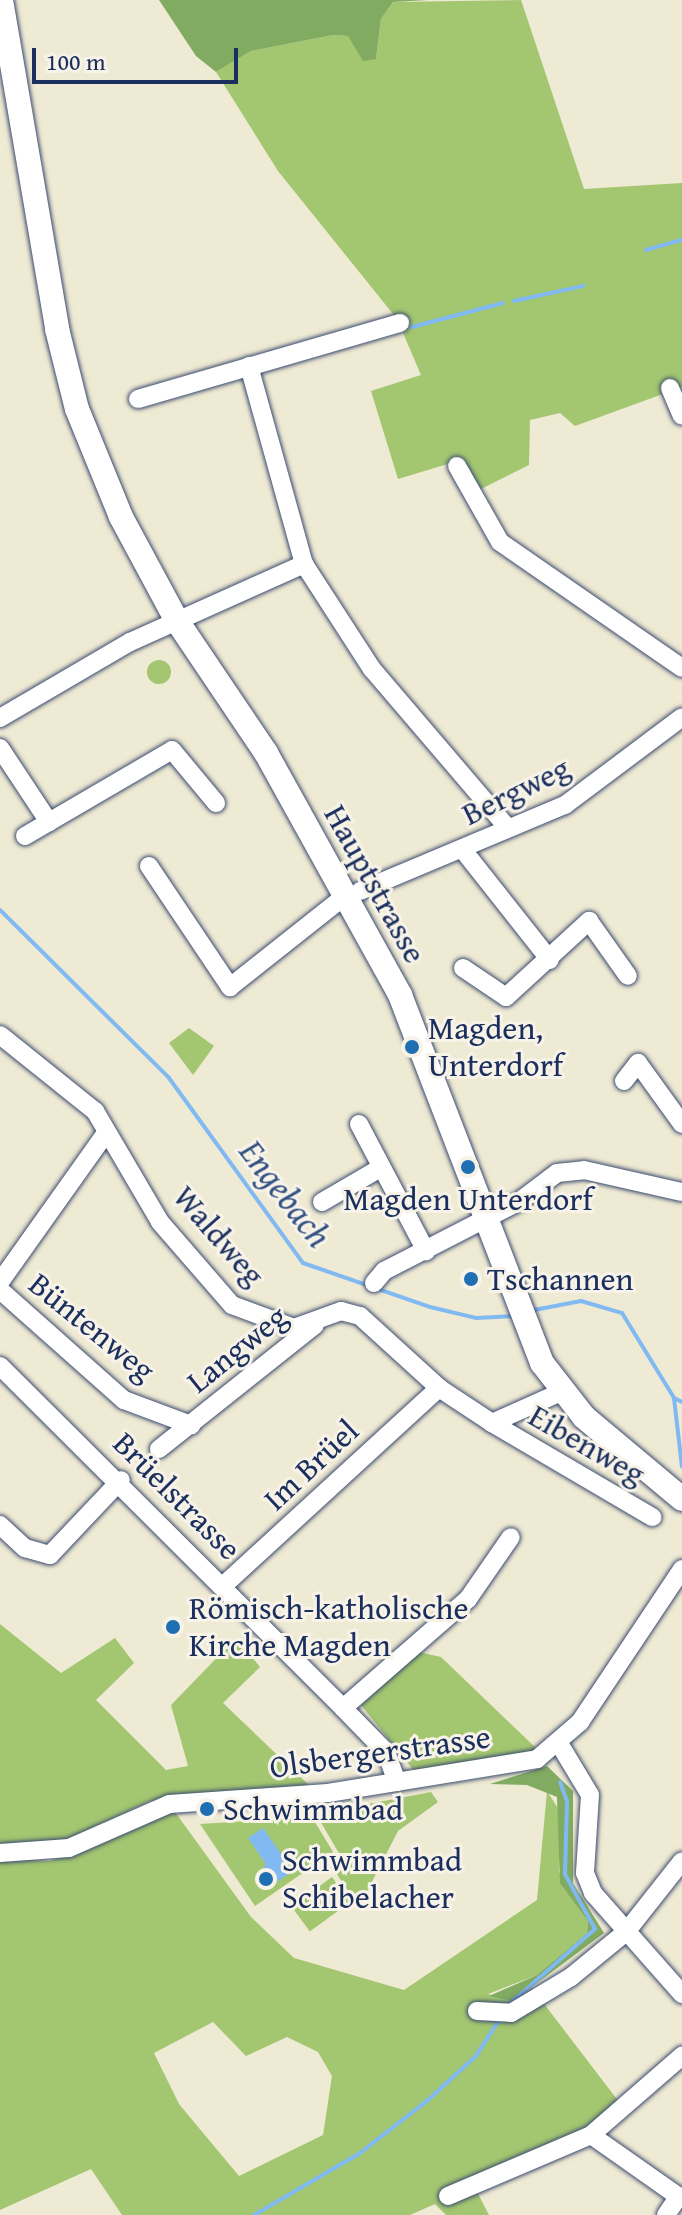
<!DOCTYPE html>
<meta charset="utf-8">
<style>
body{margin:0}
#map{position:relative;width:682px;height:2215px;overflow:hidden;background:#efead3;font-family:"Gentium Book Plus",serif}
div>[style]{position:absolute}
.green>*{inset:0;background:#a3c670;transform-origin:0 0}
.round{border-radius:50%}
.forest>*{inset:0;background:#82ab62}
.water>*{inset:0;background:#81b9f2}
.stream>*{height:4px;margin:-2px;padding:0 2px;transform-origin:2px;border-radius:2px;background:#81b9f2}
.roads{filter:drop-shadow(0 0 2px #3b4b70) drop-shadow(0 0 2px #3b4b70)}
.minor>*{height:18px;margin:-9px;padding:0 9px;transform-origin:9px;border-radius:9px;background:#fff}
.major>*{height:24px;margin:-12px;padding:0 12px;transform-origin:12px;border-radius:12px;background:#fff}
.dots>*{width:22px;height:22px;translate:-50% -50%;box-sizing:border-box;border:4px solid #f7f3e8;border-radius:50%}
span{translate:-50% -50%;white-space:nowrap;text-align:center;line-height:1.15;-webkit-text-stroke:6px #f7f3e8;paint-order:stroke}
.street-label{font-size:32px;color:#1b2f5e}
.poi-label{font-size:32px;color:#1b2f5e}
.left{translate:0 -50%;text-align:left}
.water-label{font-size:34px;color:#345283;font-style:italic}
.scale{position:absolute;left:32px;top:48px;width:206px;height:36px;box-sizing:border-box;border:4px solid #1b2f5e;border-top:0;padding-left:10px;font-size:24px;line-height:28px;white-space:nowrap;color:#1b2f5e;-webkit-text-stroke:6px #f7f3e8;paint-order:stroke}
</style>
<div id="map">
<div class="green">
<i style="clip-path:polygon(521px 0,584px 189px,682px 183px,682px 387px,575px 426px,560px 413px,530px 420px,529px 465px,479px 490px,461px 460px,398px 479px,371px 391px,421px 375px,397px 319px,278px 171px,216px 72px,251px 51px,333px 35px,348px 36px,376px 59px,381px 19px,393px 2px)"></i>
<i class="round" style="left:147px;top:660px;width:24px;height:24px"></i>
<i style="clip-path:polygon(189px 1028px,214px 1046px,193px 1075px,169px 1043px)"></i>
<i style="clip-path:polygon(0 1624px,61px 1673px,115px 1638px,134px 1663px,96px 1700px,166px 1770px,188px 1766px,171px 1705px,236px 1638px,260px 1667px,223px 1703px,314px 1790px,150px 1801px,57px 1844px,0 1845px)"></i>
<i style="clip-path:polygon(419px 1652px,441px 1657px,538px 1750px,415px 1772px,361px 1705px)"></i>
<i style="clip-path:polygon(evenodd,547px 1791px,563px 1816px,559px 1872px,588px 1921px,587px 1933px,537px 1975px,488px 1994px,513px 2001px,532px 1988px,619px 2102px,583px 2132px,475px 2188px,489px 2215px,446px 2215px,435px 2204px,410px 2215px,122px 2215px,91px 2169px,0 2210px,0 1859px,50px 1861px,175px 1812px,251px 1917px,294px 1958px,404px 1990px,537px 1900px,547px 1791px,213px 2022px,246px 2056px,287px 2037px,318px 2052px,332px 2076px,323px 2135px,239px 2176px,179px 2104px,154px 2053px,213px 2022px)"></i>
<i style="clip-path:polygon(431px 1792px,438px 1802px,398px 1831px,359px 1907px,334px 1870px,340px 1855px,316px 1814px)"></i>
<i style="clip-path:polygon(312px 1817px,333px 1852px,255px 1906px,200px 1824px)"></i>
<i style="left:332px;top:1877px;width:31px;height:50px;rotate:54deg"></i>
</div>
<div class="forest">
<i style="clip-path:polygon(159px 0,428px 0,393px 2px,381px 19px,376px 59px,363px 61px,348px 36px,333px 35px,251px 51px,216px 72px,196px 56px)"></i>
<i style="clip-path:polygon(547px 1766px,573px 1791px,573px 1883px,604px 1933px,513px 2001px,489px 1996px,537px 1975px,587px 1933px,588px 1921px,560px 1883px,557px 1797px,527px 1785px,490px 1784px)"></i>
</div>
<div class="water">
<i style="clip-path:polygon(263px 1828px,293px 1871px,272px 1885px,258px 1876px,266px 1864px,248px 1838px)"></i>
</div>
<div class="stream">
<i style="left:646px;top:250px;width:37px;rotate:-16deg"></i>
<i style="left:514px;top:301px;width:71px;rotate:-12.3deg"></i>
<i style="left:412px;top:327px;width:94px;rotate:-14.8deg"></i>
<i style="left:0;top:910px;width:238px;rotate:44.8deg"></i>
<i style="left:169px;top:1078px;width:228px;rotate:54.1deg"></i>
<i style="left:303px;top:1263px;width:134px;rotate:19.1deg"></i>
<i style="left:430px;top:1307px;width:47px;rotate:13.4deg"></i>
<i style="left:476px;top:1318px;width:37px;rotate:-3deg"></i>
<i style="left:529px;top:1311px;width:53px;rotate:-10.9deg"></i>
<i style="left:581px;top:1301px;width:43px;rotate:16.3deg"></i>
<i style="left:622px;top:1313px;width:100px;rotate:58.5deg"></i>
<i style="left:674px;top:1398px;width:69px;rotate:83.4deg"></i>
<i style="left:674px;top:1398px;width:9px;rotate:27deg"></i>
<i style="left:505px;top:2008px;width:120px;rotate:-41.3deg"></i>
<i style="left:595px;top:1929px;width:63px;rotate:-118.6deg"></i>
<i style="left:565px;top:1874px;width:73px;rotate:-88.4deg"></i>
<i style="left:567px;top:1801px;width:20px;rotate:-110deg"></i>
<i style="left:254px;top:2215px;width:123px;rotate:-30.3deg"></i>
<i style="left:360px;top:2153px;width:86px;rotate:-37.9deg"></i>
<i style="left:428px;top:2100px;width:65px;rotate:-42.5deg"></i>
<i style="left:476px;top:2056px;width:43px;rotate:-57.4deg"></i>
</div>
<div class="roads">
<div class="minor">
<i style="left:249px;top:366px;width:205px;rotate:74.5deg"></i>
<i style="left:304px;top:564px;width:125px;rotate:57.1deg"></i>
<i style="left:372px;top:669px;width:208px;rotate:49.5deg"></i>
<i style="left:670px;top:388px;width:30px;rotate:67deg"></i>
<i style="left:138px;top:399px;width:273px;rotate:-16.2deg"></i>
<i style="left:457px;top:466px;width:87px;rotate:60.5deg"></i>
<i style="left:500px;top:542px;width:221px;rotate:34.7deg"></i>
<i style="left:0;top:718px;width:151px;rotate:-30.3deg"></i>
<i style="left:130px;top:642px;width:191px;rotate:-24.1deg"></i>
<i style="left:0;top:748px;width:89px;rotate:56.5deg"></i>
<i style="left:25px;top:836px;width:170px;rotate:-30.3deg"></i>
<i style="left:172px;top:750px;width:69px;rotate:50.3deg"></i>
<i style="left:463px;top:850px;width:140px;rotate:51.7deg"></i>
<i style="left:149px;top:866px;width:146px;rotate:56.2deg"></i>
<i style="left:230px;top:987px;width:147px;rotate:-38.4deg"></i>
<i style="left:360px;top:891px;width:222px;rotate:-22.8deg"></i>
<i style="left:565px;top:805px;width:146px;rotate:-36.9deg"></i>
<i style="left:463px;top:968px;width:52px;rotate:34deg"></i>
<i style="left:506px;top:997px;width:113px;rotate:-42.5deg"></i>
<i style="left:589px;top:921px;width:67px;rotate:54.7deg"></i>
<i style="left:0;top:1035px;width:122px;rotate:38.7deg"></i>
<i style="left:95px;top:1111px;width:129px;rotate:59.6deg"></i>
<i style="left:160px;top:1222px;width:110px;rotate:49.1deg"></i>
<i style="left:232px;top:1305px;width:66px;rotate:20.4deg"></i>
<i style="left:294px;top:1328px;width:50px;rotate:-19.9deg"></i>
<i style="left:341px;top:1311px;width:20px;rotate:15deg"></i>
<i style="left:360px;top:1316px;width:107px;rotate:42.3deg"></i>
<i style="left:439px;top:1388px;width:64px;rotate:33.4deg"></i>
<i style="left:492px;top:1423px;width:76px;rotate:-24.2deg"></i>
<i style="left:624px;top:1081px;width:23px;rotate:-52deg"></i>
<i style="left:638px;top:1063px;width:75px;rotate:54.2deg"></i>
<i style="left:359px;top:1124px;width:144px;rotate:62.2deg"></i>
<i style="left:322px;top:1202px;width:69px;rotate:-30.3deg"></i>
<i style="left:0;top:1282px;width:181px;rotate:-54.6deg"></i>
<i style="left:374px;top:1283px;width:16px;rotate:-50deg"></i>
<i style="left:384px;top:1271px;width:153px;rotate:-27.2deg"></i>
<i style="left:520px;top:1201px;width:46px;rotate:-37.1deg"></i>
<i style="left:557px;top:1173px;width:27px;rotate:-6deg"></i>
<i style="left:584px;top:1170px;width:100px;rotate:12.7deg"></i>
<i style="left:0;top:1290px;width:166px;rotate:41.6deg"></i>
<i style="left:124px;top:1400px;width:72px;rotate:20.5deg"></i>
<i style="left:0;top:1366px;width:484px;rotate:44.9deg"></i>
<i style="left:343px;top:1708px;width:62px;rotate:45.7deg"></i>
<i style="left:386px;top:1752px;width:32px;rotate:70deg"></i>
<i style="left:492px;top:1423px;width:186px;rotate:30.4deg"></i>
<i style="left:159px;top:1449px;width:199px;rotate:-38.5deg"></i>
<i style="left:0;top:1525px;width:34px;rotate:43deg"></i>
<i style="left:25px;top:1548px;width:26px;rotate:16deg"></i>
<i style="left:50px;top:1555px;width:103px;rotate:-46.6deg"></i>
<i style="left:224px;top:1585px;width:292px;rotate:-42.5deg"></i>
<i style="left:343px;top:1708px;width:166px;rotate:-41.1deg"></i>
<i style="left:468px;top:1599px;width:75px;rotate:-55.3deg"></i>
<i style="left:560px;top:1745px;width:58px;rotate:59deg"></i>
<i style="left:590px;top:1795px;width:78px;rotate:93.7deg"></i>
<i style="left:585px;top:1873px;width:22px;rotate:68deg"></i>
<i style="left:593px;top:1893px;width:135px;rotate:48.6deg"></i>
<i style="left:0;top:1853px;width:69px;rotate:-4.1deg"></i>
<i style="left:69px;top:1848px;width:109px;rotate:-23.7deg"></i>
<i style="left:169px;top:1804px;width:159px;rotate:-4deg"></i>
<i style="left:328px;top:1793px;width:212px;rotate:-9.2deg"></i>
<i style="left:537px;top:1759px;width:57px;rotate:-40.7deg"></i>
<i style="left:580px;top:1722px;width:184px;rotate:-56.3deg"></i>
<i style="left:477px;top:2011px;width:34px;rotate:3deg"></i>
<i style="left:511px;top:2013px;width:70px;rotate:-31deg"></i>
<i style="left:571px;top:1977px;width:71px;rotate:-39.3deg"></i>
<i style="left:626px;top:1932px;width:90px;rotate:-51.7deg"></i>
<i style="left:591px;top:2135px;width:111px;rotate:35.1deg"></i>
<i style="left:448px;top:2196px;width:155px;rotate:-23.1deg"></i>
<i style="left:591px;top:2135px;width:121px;rotate:-41deg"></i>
<i style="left:666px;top:2215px;width:23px;rotate:-56deg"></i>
</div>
<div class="major">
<i style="left:1px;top:0;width:334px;rotate:80.3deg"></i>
<i style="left:57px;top:329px;width:82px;rotate:76deg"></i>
<i style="left:77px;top:409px;width:117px;rotate:67.8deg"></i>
<i style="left:121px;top:517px;width:118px;rotate:61.7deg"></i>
<i style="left:177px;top:621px;width:159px;rotate:56deg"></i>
<i style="left:266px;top:753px;width:277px;rotate:61deg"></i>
<i style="left:400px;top:995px;width:394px;rotate:68.9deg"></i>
<i style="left:542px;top:1363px;width:68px;rotate:52.1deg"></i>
<i style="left:584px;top:1417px;width:128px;rotate:39.9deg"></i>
</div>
</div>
<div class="dots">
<i style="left:412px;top:1047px;background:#1f6fb2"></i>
<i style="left:468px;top:1167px;background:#1f6fb2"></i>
<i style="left:471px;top:1279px;background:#1f6fb2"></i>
<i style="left:173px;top:1627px;background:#1f6fb2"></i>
<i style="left:207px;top:1809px;background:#1f6fb2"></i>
<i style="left:266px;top:1879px;background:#1f6fb2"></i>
</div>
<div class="street-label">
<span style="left:516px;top:791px;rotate:-26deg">Bergweg</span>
<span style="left:375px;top:884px;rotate:61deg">Hauptstrasse</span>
<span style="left:219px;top:1236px;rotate:49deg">Waldweg</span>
<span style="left:92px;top:1327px;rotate:39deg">Büntenweg</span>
<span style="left:237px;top:1349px;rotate:-39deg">Langweg</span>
<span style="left:587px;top:1445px;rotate:30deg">Eibenweg</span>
<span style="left:311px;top:1465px;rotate:-43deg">Im Brüel</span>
<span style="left:177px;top:1496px;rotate:45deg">Brüelstrasse</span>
<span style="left:380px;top:1752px;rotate:-8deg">Olsbergerstrasse</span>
</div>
<div class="poi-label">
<span class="left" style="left:428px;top:1047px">Magden,<br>Unterdorf</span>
<span style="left:468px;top:1199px">Magden Unterdorf</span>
<span class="left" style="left:487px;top:1279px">Tschannen</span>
<span class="left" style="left:189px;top:1627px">Römisch-katholische<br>Kirche Magden</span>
<span class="left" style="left:223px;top:1809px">Schwimmbad</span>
<span class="left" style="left:282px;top:1879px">Schwimmbad<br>Schibelacher</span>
</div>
<div class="water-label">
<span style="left:286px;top:1193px;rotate:52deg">Engebach</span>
</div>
<div class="scale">100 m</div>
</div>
